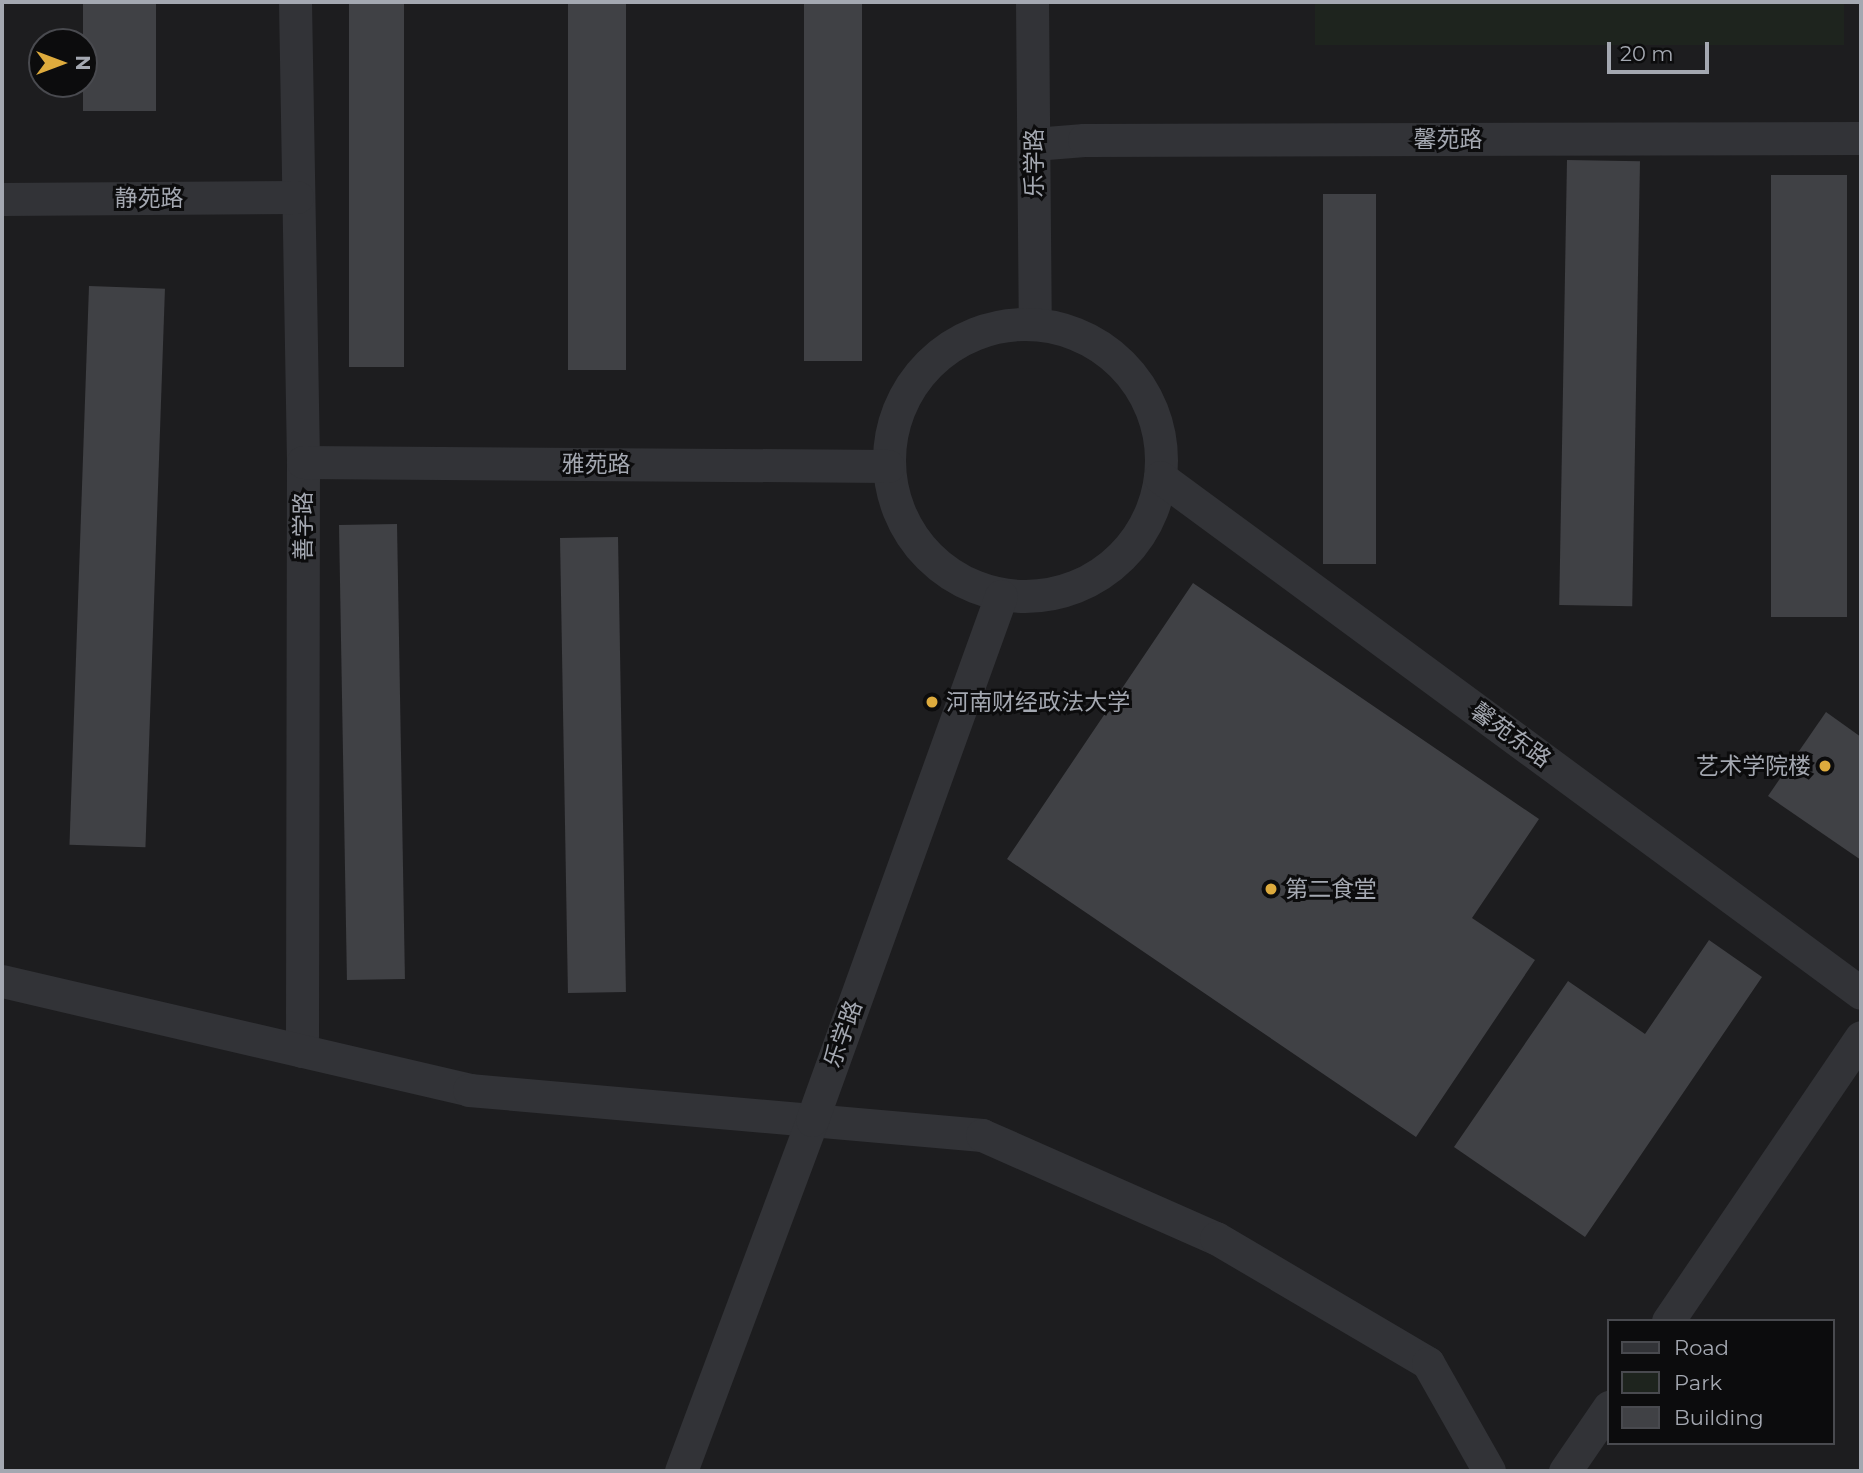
<!DOCTYPE html>
<meta charset="utf-8">
<style>
body{margin:0}
#map{position:relative;width:1863px;height:1473px;overflow:hidden;background:#111112;font-family:Montserrat,"Noto Sans SC",sans-serif}
div>[style]{position:absolute}
.built>*{inset:0;background:#1d1d1f}
.green>*{inset:0;background:#1e241e;transform-origin:0 0}
.building>*{inset:0;background:#404145;transform-origin:0 0}
.street>*{height:33px;margin:-16.5px;padding:0 16.5px;transform-origin:16.5px;border-radius:16.5px;background:#323337}
.street>.ring{margin:-16.5px;padding:0;box-sizing:content-box;background:none;border:33px solid #323337;border-radius:50%}
.dots>*{width:19px;height:19px;translate:-50% -50%;box-sizing:border-box;border:4px solid #0c0c0d;border-radius:50%}
span{translate:-50% -50%;white-space:nowrap;text-align:center;line-height:1.15;-webkit-text-stroke:6px #0c0c0d;paint-order:stroke}
.street-label{font-size:23px;color:#a4a8b1}
.poi-label{font-size:23px;color:#a4a8b1}
.left{translate:0 -50%;text-align:left}
.right{translate:-100% -50%;text-align:right}
.frame{position:absolute;inset:0;border:4px solid #a4a8b1;pointer-events:none}
.legend{position:absolute;left:1607px;top:1319px;width:228px;height:126px;box-sizing:border-box;background:#0c0c0d;border:2px solid #494a4f;margin:0;padding:9px 12px;list-style:none;font-size:21px;color:#a4a8b1}
.legend li{display:flex;align-items:center;gap:14px;height:35px}
.legend b{width:35px;border:2px solid #494a4f}
.north{position:absolute;left:28px;top:28px;width:70px;height:70px;box-sizing:border-box;background:#0c0c0d;border:2px solid #494a4f;border-radius:50%;rotate:90deg;font-size:19px;font-weight:700;line-height:28px;text-align:center;color:#a4a8b1}
.north::after{content:'';display:block;margin:auto;width:24px;height:32px;background:#deab3d;clip-path:polygon(50% 0,100% 100%,50% 72%,0 100%)}
.scale{position:absolute;left:1607px;top:42px;width:102px;height:32px;box-sizing:border-box;border:4px solid #a4a8b1;border-top:0;padding-left:9px;font-size:21px;line-height:24px;white-space:nowrap;color:#a4a8b1;-webkit-text-stroke:5px #0c0c0d;paint-order:stroke}
</style>
<div id="map">
<div class="built">
<i style="clip-path:polygon(evenodd,2px 2px,1861px 2px,1861px 1471px,2px 1471px,2px 2px,42px 42px,84px 42px,84px 84px,42px 84px,42px 42px,2px 2px,1609px 1321px,1833px 1321px,1833px 1443px,1609px 1443px,1609px 1321px)"></i>
</div>
<div class="green">
<i style="left:1315px;top:2px;width:529px;height:43px"></i>
</div>
<div class="building">
<i style="left:83px;top:2px;width:73px;height:109px"></i>
<i style="left:349px;top:2px;width:55px;height:365px"></i>
<i style="left:568px;top:2px;width:58px;height:368px"></i>
<i style="left:804px;top:2px;width:58px;height:359px"></i>
<i style="left:1567px;top:160px;width:73px;height:445px;rotate:1deg"></i>
<i style="left:1771px;top:175px;width:76px;height:442px"></i>
<i style="left:1323px;top:194px;width:53px;height:370px"></i>
<i style="left:89px;top:286px;width:76px;height:559px;rotate:2deg"></i>
<i style="left:397px;top:524px;width:455px;height:58px;rotate:89deg"></i>
<i style="left:618px;top:537px;width:455px;height:58px;rotate:89deg"></i>
<i style="clip-path:polygon(1193px 583px,1539px 819px,1472px 918px,1535px 960px,1416px 1137px,1007px 859px)"></i>
<i style="clip-path:polygon(1826px 712px,1861px 737px,1861px 860px,1768px 796px)"></i>
<i style="clip-path:polygon(1709px 940px,1762px 977px,1585px 1237px,1454px 1147px,1568px 981px,1645px 1034px)"></i>
</div>
<div class="street">
<i style="left:295px;top:2px;width:460px;rotate:89deg"></i>
<i style="left:303px;top:462px;width:589px;rotate:90.1deg"></i>
<i style="left:1032px;top:2px;width:321px;rotate:89.5deg"></i>
<i style="left:1034px;top:144px;width:50px;rotate:-4.6deg"></i>
<i style="left:1084px;top:140px;width:777px;rotate:-0.15deg"></i>
<i style="left:2px;top:199px;width:295px;rotate:-0.4deg"></i>
<i class="ring" style="left:889px;top:324px;width:239px;height:239px"></i>
<i style="left:303px;top:462px;width:585px;rotate:0.39deg"></i>
<i style="left:1160px;top:477px;width:870px;rotate:36.36deg"></i>
<i style="left:2px;top:981px;width:480px;rotate:13.1deg"></i>
<i style="left:469px;top:1090px;width:515px;rotate:5.01deg"></i>
<i style="left:982px;top:1135px;width:256px;rotate:23.8deg"></i>
<i style="left:1216px;top:1238px;width:246px;rotate:30.5deg"></i>
<i style="left:1428px;top:1363px;width:124px;rotate:60.5deg"></i>
<i style="left:1668px;top:1321px;width:343px;rotate:-55.8deg"></i>
<i style="left:681px;top:1471px;width:375px;rotate:-69.5deg"></i>
<i style="left:812px;top:1120px;width:557px;rotate:-70.17deg"></i>
<i style="left:1565px;top:1471px;width:78px;rotate:-55.5deg"></i>
</div>
<div class="dots">
<i style="left:932px;top:702px;background:#deab3d"></i>
<i style="left:1825px;top:766px;background:#deab3d"></i>
<i style="left:1271px;top:889px;background:#deab3d"></i>
</div>
<div class="street-label">
<span style="left:1448px;top:139px">馨苑路</span>
<span style="left:1034px;top:163px;rotate:-90deg">乐学路</span>
<span style="left:149px;top:198px">静苑路</span>
<span style="left:596px;top:464px">雅苑路</span>
<span style="left:303px;top:526px;rotate:-90deg">善学路</span>
<span style="left:1511px;top:735px;rotate:36deg">馨苑东路</span>
<span style="left:843px;top:1034px;rotate:-70deg">乐学路</span>
</div>
<div class="poi-label">
<span class="left" style="left:946px;top:702px">河南财经政法大学</span>
<span class="right" style="left:1811px;top:766px">艺术学院楼</span>
<span class="left" style="left:1285px;top:889px">第二食堂</span>
</div>
<div class="frame"></div>
<ul class="legend">
<li><b style="height:9px;background:#323337"></b>Road</li>
<li><b style="height:19px;background:#1e241e"></b>Park</li>
<li><b style="height:19px;background:#404145"></b>Building</li>
</ul>
<div class="north">N</div>
<div class="scale">20 m</div>
</div>
